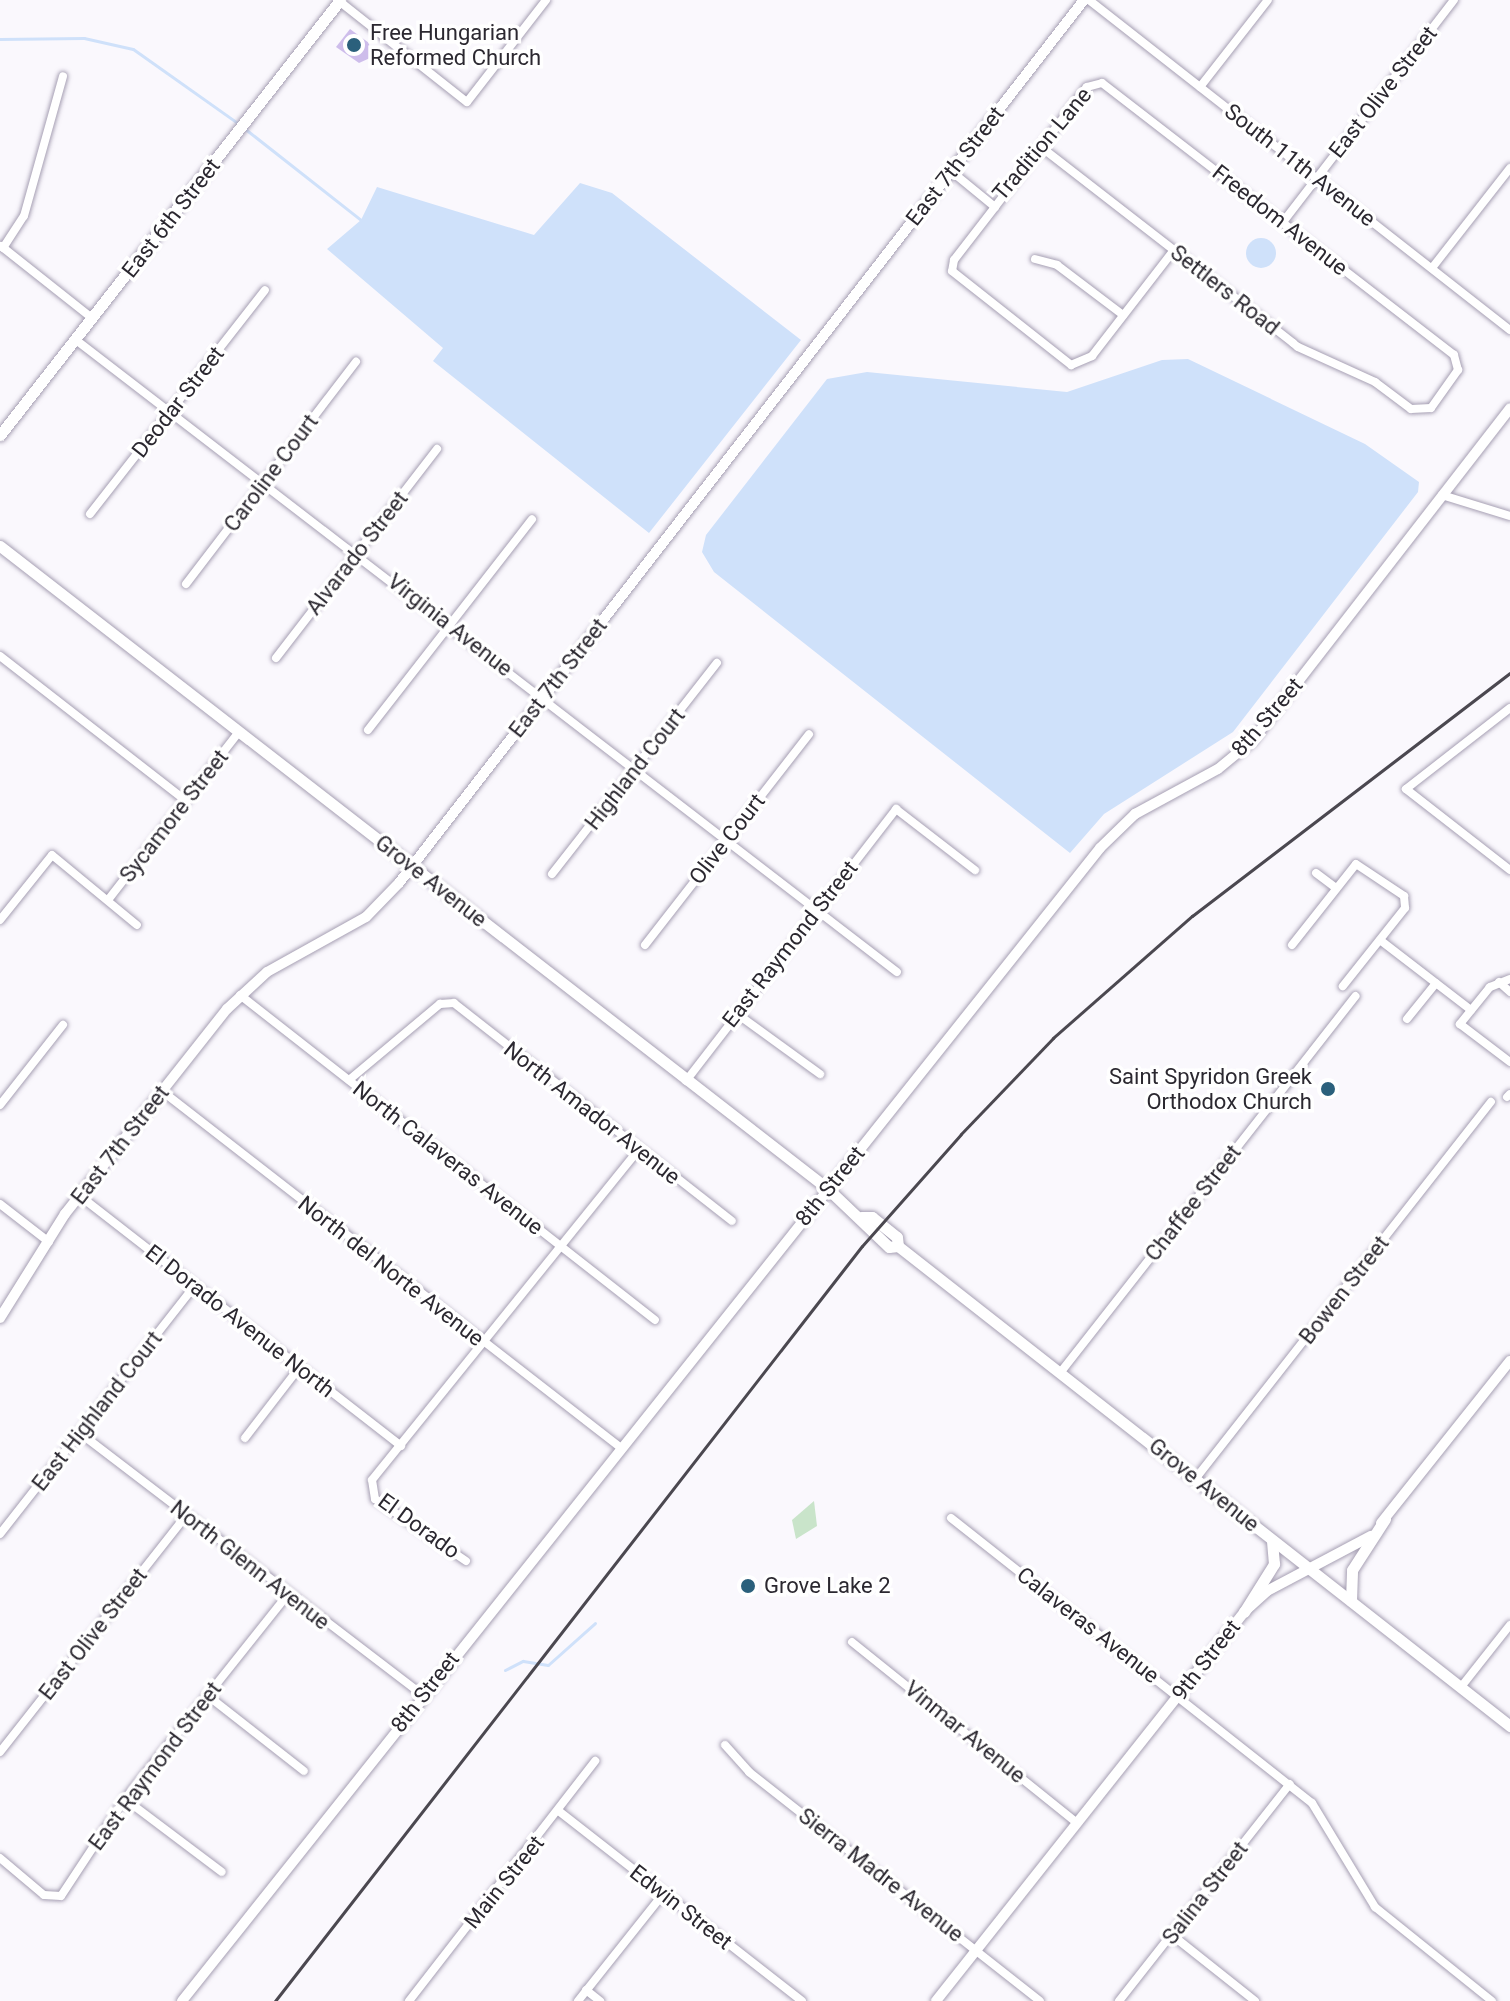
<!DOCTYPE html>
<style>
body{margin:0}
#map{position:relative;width:1510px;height:2001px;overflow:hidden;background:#faf8fd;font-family:Roboto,sans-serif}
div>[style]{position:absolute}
.green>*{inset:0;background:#c9e4ca}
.water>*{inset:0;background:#cfe1fa}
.round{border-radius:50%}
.stream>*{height:3px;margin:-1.5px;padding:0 1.5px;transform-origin:1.5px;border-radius:1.5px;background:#cfe1fa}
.building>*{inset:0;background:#cebdeb}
.roads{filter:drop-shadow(0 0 2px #a69fb3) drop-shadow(0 0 2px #a69fb3)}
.minor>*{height:8px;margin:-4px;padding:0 4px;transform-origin:4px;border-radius:4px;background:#fff}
.tertiary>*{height:10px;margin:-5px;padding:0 5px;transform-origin:5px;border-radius:5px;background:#fff}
.secondary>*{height:11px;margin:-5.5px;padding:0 5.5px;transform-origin:5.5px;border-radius:5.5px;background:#fff}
.rail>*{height:3px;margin:-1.5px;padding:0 1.5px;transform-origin:1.5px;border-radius:1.5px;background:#4b4850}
.dots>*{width:22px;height:22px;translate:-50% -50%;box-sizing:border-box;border:4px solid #fff;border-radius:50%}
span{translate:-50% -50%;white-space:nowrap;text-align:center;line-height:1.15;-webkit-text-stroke:7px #fff;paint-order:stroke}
.poi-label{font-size:22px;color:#2b2830}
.left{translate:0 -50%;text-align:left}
.right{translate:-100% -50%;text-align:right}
.street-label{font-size:22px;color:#2b2830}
</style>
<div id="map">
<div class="green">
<i style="clip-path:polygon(814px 1501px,817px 1526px,796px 1539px,792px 1520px)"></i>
</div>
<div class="water">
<i style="clip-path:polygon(580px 183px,612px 193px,801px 340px,649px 533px,433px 361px,443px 348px,327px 249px,361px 220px,377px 187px,534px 235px)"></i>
<i class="round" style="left:1246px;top:238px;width:30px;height:30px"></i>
<i style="clip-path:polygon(1188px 359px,1365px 444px,1419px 482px,1418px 492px,1233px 732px,1104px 814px,1070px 853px,714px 572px,702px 552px,706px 535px,827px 379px,867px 372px,1067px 392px,1162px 360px)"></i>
</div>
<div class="stream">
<i style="left:0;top:39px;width:84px;rotate:-0.7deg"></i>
<i style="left:84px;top:38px;width:50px;rotate:12.7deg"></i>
<i style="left:133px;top:49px;width:130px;rotate:35.3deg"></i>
<i style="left:244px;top:128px;width:149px;rotate:38.2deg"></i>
<i style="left:505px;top:1670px;width:20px;rotate:-27deg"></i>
<i style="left:523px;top:1661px;width:25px;rotate:9deg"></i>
<i style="left:548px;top:1665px;width:63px;rotate:-41.8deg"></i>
</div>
<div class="building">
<i style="clip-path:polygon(350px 29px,369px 43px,370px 58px,359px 63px,336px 47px)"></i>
<i class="round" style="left:1318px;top:1080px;width:20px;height:20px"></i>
</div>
<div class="roads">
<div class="minor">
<i style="left:1089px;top:0;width:535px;rotate:38.09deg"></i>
<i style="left:339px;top:1px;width:163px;rotate:38.3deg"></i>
<i style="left:467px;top:102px;width:129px;rotate:-52.2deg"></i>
<i style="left:1200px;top:87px;width:110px;rotate:-52deg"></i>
<i style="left:1041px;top:147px;width:168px;rotate:37.8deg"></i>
<i style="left:1174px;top:250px;width:151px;rotate:38deg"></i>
<i style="left:1293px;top:343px;width:6px;rotate:39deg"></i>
<i style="left:1298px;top:347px;width:85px;rotate:24.4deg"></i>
<i style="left:1375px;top:382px;width:45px;rotate:36.9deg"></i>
<i style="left:1411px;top:409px;width:20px;rotate:-3deg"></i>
<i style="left:1431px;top:408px;width:47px;rotate:-54.6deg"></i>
<i style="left:1458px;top:370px;width:16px;rotate:-105deg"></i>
<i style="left:1454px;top:355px;width:445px;rotate:-142.3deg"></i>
<i style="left:1102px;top:83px;width:16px;rotate:165deg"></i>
<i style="left:1087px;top:87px;width:151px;rotate:127.5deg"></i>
<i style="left:995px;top:207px;width:67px;rotate:127.7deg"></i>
<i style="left:954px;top:260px;width:11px;rotate:100deg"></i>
<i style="left:952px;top:271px;width:152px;rotate:38.3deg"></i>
<i style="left:1071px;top:365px;width:23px;rotate:-23deg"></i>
<i style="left:1092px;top:356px;width:134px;rotate:-52.3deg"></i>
<i style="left:951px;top:171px;width:57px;rotate:39.3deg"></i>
<i style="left:1283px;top:222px;width:280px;rotate:-52.4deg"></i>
<i style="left:1px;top:246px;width:117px;rotate:38.4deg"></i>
<i style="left:3px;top:248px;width:38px;rotate:-57deg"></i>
<i style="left:24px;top:216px;width:145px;rotate:-74.4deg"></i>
<i style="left:1035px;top:259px;width:23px;rotate:15deg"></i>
<i style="left:1057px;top:265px;width:83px;rotate:37.1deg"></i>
<i style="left:1432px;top:268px;width:127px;rotate:-52deg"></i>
<i style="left:76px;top:340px;width:1036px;rotate:37.59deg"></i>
<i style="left:1442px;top:495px;width:71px;rotate:17.2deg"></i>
<i style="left:90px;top:514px;width:284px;rotate:-52deg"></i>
<i style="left:186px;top:584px;width:280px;rotate:-52.6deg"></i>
<i style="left:0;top:656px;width:236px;rotate:37.9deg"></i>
<i style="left:276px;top:658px;width:264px;rotate:-52.4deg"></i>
<i style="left:1510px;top:708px;width:132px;rotate:142.1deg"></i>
<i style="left:1406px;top:789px;width:132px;rotate:37.9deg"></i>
<i style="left:368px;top:730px;width:267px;rotate:-52.1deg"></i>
<i style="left:1316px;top:873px;width:25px;rotate:37deg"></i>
<i style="left:552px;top:874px;width:268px;rotate:-52deg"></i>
<i style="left:108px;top:900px;width:213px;rotate:-52.1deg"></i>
<i style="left:0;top:920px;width:83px;rotate:-51.3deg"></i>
<i style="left:52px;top:855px;width:110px;rotate:39.5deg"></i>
<i style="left:1380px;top:940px;width:115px;rotate:37.6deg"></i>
<i style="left:645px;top:945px;width:267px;rotate:-52.1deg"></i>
<i style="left:1292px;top:945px;width:103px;rotate:-51.7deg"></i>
<i style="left:1356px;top:864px;width:58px;rotate:33.7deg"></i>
<i style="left:1404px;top:896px;width:12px;rotate:85deg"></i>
<i style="left:1405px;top:908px;width:100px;rotate:128.5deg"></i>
<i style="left:1510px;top:979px;width:22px;rotate:158deg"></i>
<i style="left:1490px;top:987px;width:48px;rotate:129deg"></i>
<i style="left:1460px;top:1024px;width:63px;rotate:37.2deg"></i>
<i style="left:1499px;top:982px;width:15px;rotate:42deg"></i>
<i style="left:240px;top:995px;width:527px;rotate:38.07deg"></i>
<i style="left:736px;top:1013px;width:104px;rotate:36deg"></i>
<i style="left:1407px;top:1019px;width:46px;rotate:-51.1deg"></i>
<i style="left:349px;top:1080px;width:119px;rotate:-39.9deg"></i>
<i style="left:440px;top:1004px;width:14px;rotate:-4deg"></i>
<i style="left:454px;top:1003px;width:353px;rotate:38.1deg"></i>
<i style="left:686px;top:1081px;width:344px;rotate:-52.3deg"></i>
<i style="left:896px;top:809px;width:100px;rotate:37.7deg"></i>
<i style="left:162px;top:1091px;width:581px;rotate:37.87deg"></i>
<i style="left:1507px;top:1097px;width:4px;rotate:-45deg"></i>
<i style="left:0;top:1105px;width:102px;rotate:-51.8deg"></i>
<i style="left:80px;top:1196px;width:407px;rotate:37.9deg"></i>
<i style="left:0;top:1204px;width:62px;rotate:37.8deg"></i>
<i style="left:1060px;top:1373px;width:479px;rotate:-51.9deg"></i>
<i style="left:80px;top:1433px;width:432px;rotate:37.4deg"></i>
<i style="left:245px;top:1438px;width:88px;rotate:-52.4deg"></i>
<i style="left:1196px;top:1478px;width:478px;rotate:-51.9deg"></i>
<i style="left:951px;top:1518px;width:460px;rotate:38.3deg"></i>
<i style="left:1312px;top:1803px;width:122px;rotate:58.8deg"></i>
<i style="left:1375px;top:1907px;width:150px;rotate:38.8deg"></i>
<i style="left:0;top:1534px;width:314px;rotate:-51.9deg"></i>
<i style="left:466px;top:1561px;width:110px;rotate:-145.7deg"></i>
<i style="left:375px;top:1499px;width:19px;rotate:-99deg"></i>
<i style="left:372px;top:1480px;width:424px;rotate:-51.1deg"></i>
<i style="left:852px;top:1642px;width:289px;rotate:38.8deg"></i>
<i style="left:1461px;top:1687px;width:79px;rotate:-51.7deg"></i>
<i style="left:207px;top:1695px;width:123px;rotate:38.1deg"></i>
<i style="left:725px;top:1745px;width:36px;rotate:48deg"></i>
<i style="left:749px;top:1772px;width:370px;rotate:38.2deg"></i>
<i style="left:0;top:1752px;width:300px;rotate:-51.8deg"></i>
<i style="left:125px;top:1799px;width:121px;rotate:37deg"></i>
<i style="left:560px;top:1812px;width:307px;rotate:38deg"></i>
<i style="left:0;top:1858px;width:57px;rotate:40.1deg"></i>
<i style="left:44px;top:1895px;width:17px;rotate:3deg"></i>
<i style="left:61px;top:1896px;width:116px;rotate:-56.6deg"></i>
<i style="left:125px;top:1799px;width:260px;rotate:-51.5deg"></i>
<i style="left:1172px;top:1935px;width:106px;rotate:38.5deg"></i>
<i style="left:586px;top:1990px;width:18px;rotate:38deg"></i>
<i style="left:409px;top:2001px;width:304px;rotate:-52.2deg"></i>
<i style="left:578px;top:2001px;width:138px;rotate:-51.5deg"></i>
<i style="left:1119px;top:2001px;width:276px;rotate:-51.8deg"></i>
</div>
<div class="tertiary">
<i style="left:0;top:1318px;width:123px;rotate:-58deg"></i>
<i style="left:65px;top:1214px;width:261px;rotate:-51.7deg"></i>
<i style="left:227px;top:1009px;width:54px;rotate:-42.8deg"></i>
<i style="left:267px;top:972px;width:113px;rotate:-29.1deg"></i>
<i style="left:366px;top:917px;width:47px;rotate:-45.9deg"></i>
<i style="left:399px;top:883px;width:1118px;rotate:-52.2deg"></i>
<i style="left:1381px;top:1523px;width:207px;rotate:-51.5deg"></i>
<i style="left:182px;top:2001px;width:1474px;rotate:-51.47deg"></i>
<i style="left:1100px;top:848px;width:49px;rotate:-44.2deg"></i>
<i style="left:1135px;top:814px;width:94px;rotate:-28.5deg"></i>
<i style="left:1218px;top:769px;width:44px;rotate:-39.5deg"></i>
<i style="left:1252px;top:741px;width:421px;rotate:-52.2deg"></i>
<i style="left:936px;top:2001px;width:496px;rotate:-51.6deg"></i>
<i style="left:1244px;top:1612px;width:31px;rotate:-42deg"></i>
<i style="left:1267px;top:1591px;width:118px;rotate:-27.9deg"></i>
</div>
<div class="secondary">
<i style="left:0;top:435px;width:552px;rotate:-51.99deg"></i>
<i style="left:0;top:546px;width:1048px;rotate:37.83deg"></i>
<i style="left:828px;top:1189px;width:84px;rotate:43.6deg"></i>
<i style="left:889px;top:1247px;width:9px;rotate:-6deg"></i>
<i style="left:898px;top:1246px;width:778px;rotate:38.11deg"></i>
<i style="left:861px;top:1217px;width:11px"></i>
<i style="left:872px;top:1217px;width:32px;rotate:39deg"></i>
<i style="left:897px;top:1237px;width:9px;rotate:84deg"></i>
<i style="left:1351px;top:1601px;width:31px;rotate:-88deg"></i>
<i style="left:1352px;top:1570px;width:61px;rotate:-57.1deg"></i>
<i style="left:1244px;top:1612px;width:57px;rotate:-58deg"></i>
<i style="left:1274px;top:1564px;width:24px;rotate:-95deg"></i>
</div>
</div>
<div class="rail">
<i style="left:275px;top:2001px;width:956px;rotate:-52.14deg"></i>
<i style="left:862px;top:1246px;width:149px;rotate:-48.5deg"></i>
<i style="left:961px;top:1134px;width:133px;rotate:-46.2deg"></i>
<i style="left:1053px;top:1038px;width:185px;rotate:-41.3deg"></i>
<i style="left:1192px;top:916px;width:400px;rotate:-37.4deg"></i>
</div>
<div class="dots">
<i style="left:354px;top:45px;background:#2b607c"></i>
<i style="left:1328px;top:1089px;background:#2b607c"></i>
<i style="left:748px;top:1586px;background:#2b607c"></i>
</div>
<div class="poi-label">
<span class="left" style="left:370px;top:45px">Free Hungarian<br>Reformed Church</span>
<span class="right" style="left:1312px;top:1089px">Saint Spyridon Greek<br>Orthodox Church</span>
<span class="left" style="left:764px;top:1586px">Grove Lake 2</span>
</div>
<div class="street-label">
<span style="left:1383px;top:92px;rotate:-52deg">East Olive Street</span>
<span style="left:1042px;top:144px;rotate:-50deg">Tradition Lane</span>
<span style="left:1300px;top:165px;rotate:38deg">South 11th Avenue</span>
<span style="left:955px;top:166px;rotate:-52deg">East 7th Street</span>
<span style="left:171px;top:218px;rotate:-52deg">East 6th Street</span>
<span style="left:1280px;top:220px;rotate:38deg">Freedom Avenue</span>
<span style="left:1225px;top:290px;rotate:38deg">Settlers Road</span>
<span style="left:178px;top:402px;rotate:-52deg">Deodar Street</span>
<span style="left:271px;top:473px;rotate:-53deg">Caroline Court</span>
<span style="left:357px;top:553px;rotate:-52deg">Alvarado Street</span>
<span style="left:450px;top:625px;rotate:38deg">Virginia Avenue</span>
<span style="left:558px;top:678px;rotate:-52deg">East 7th Street</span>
<span style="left:1267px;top:717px;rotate:-49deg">8th Street</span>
<span style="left:635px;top:769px;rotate:-52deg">Highland Court</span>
<span style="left:174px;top:816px;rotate:-52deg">Sycamore Street</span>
<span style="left:727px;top:839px;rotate:-52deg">Olive Court</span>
<span style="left:431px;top:881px;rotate:38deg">Grove Avenue</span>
<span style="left:790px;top:944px;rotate:-52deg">East Raymond Street</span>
<span style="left:592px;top:1113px;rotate:38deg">North Amador Avenue</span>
<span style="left:120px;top:1145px;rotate:-52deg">East 7th Street</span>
<span style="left:448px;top:1158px;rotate:38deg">North Calaveras Avenue</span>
<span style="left:830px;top:1186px;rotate:-51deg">8th Street</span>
<span style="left:1193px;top:1203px;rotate:-52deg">Chaffee Street</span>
<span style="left:391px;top:1271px;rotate:38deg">North del Norte Avenue</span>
<span style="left:1344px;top:1290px;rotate:-52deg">Bowen Street</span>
<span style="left:240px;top:1321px;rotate:38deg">El Dorado Avenue North</span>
<span style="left:97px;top:1411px;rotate:-52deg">East Highland Court</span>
<span style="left:1204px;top:1485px;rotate:39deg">Grove Avenue</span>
<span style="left:419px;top:1526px;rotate:36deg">El Dorado</span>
<span style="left:250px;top:1565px;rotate:38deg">North Glenn Avenue</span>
<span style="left:1088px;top:1625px;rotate:38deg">Calaveras Avenue</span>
<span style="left:93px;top:1634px;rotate:-52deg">East Olive Street</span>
<span style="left:1206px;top:1660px;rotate:-52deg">9th Street</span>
<span style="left:425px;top:1692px;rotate:-52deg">8th Street</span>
<span style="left:965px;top:1732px;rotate:39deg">Vinmar Avenue</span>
<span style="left:155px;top:1766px;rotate:-53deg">East Raymond Street</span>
<span style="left:881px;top:1875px;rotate:38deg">Sierra Madre Avenue</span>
<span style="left:504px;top:1882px;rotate:-51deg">Main Street</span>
<span style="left:1205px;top:1893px;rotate:-52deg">Salina Street</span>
<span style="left:681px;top:1907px;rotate:38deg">Edwin Street</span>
</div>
</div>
